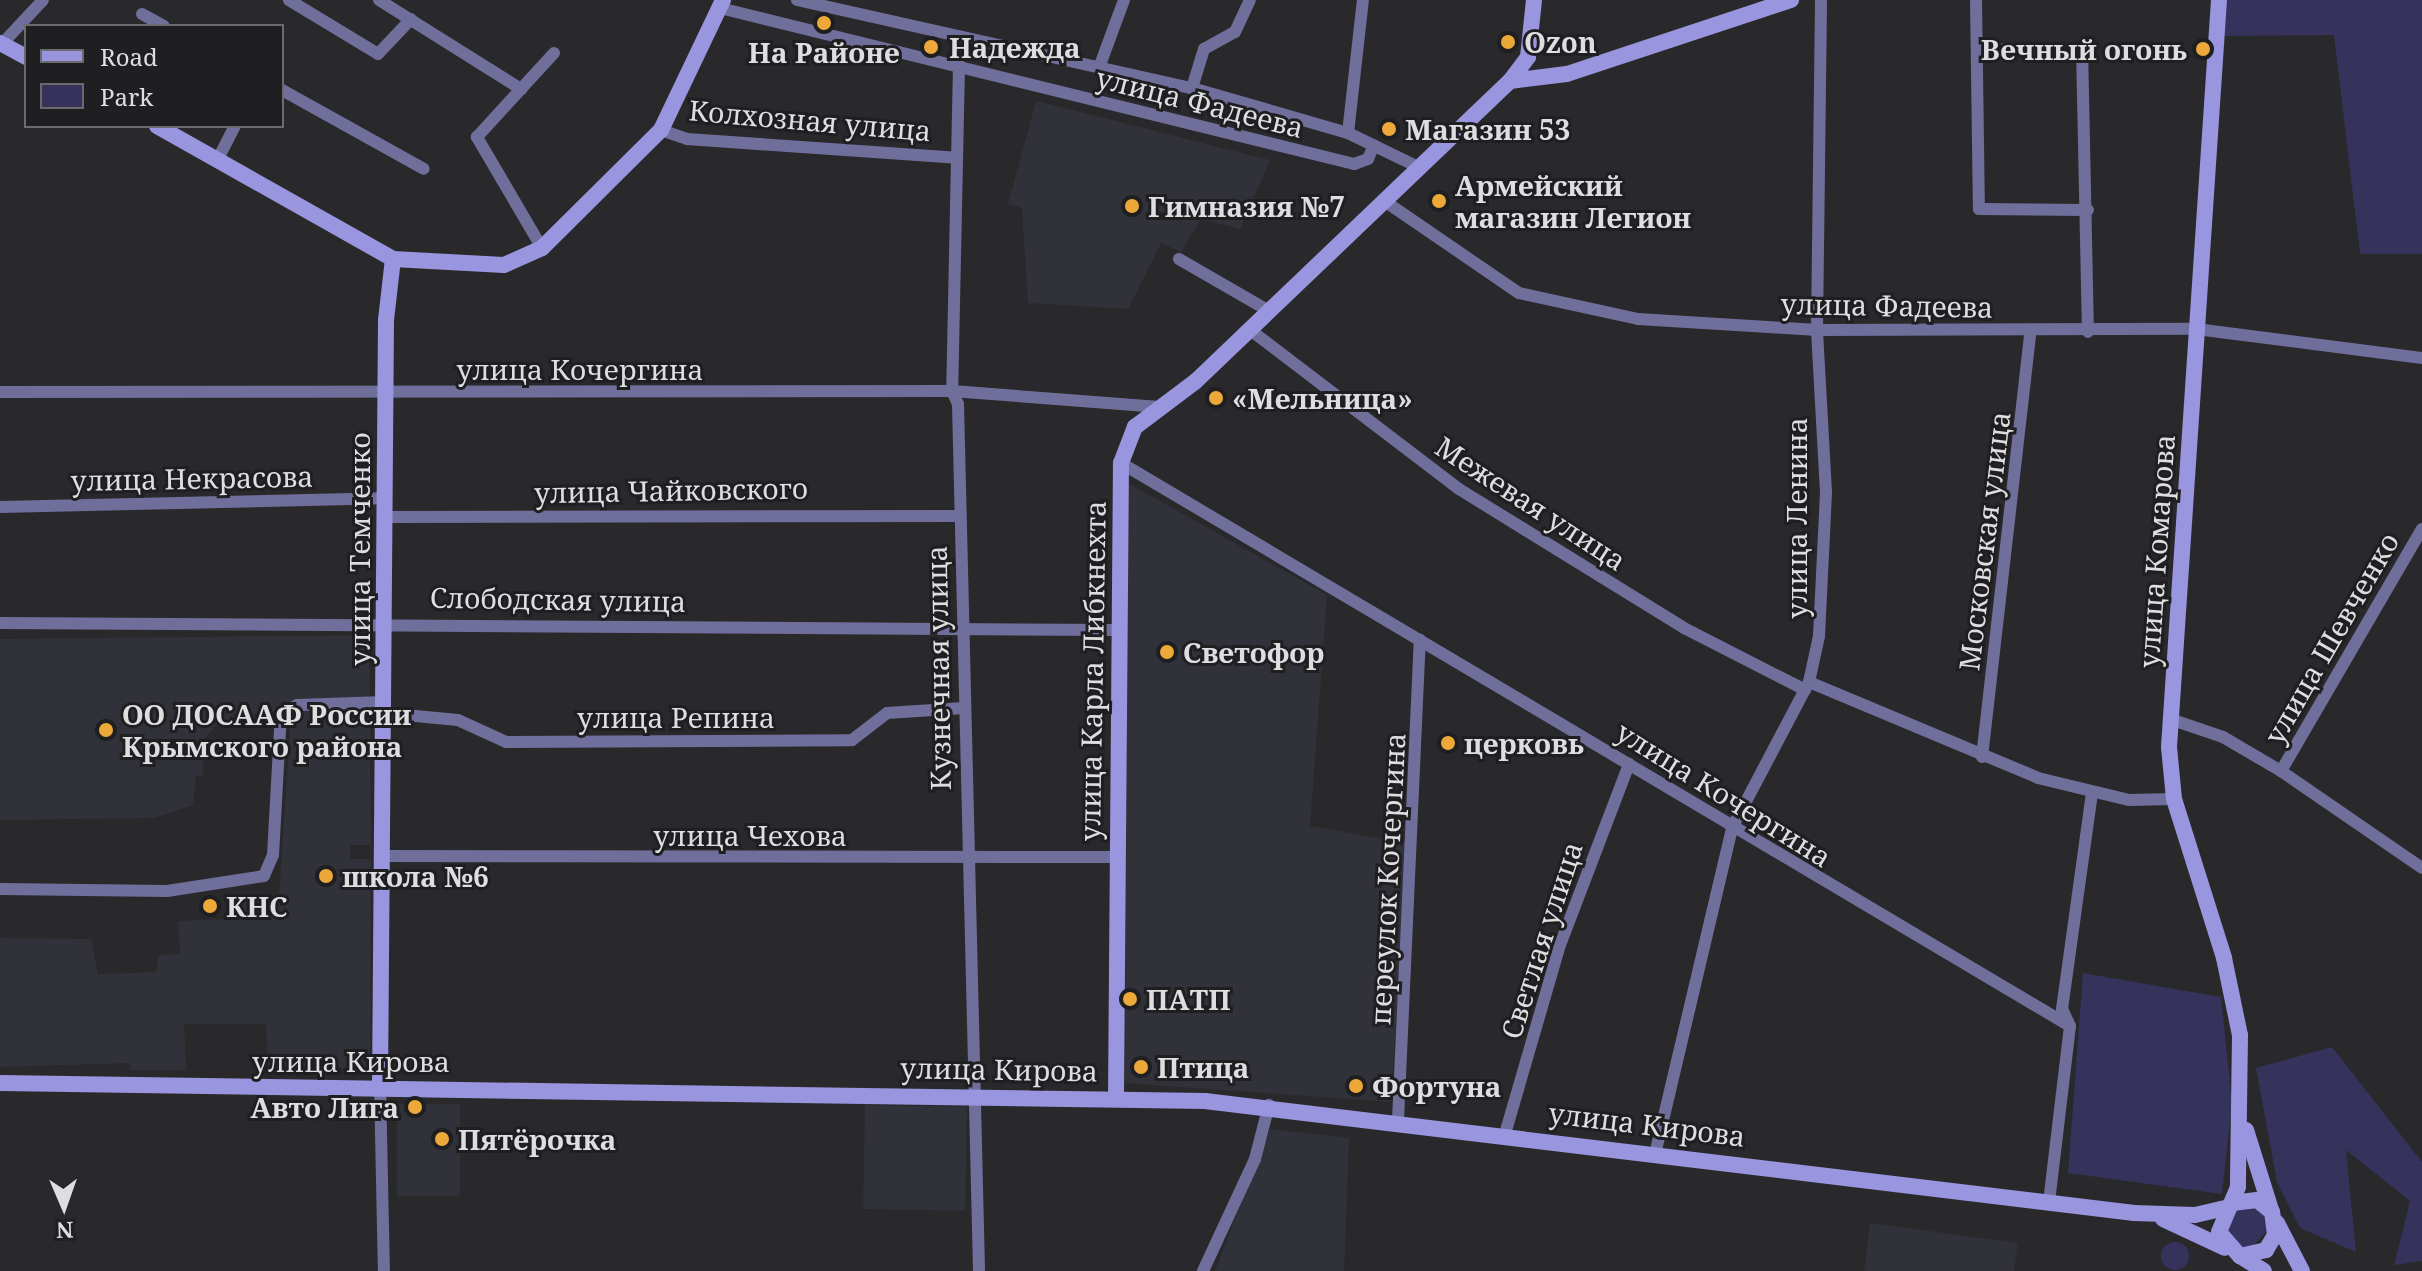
<!DOCTYPE html>
<meta charset="utf-8">
<style>
body{margin:0}
#map{position:relative;width:2422px;height:1271px;overflow:hidden;background:#29292c;font-family:"Noto Serif",serif}
div>[style]{position:absolute}
.built>*{inset:0;background:#313139;transform-origin:0 0}
.green>*{inset:0;background:#35325b}
.round{border-radius:50%}
.street>*{height:12px;margin:-6px;padding:0 6px;transform-origin:6px;border-radius:6px;background:#706f9c}
.secondary>*{height:16px;margin:-8px;padding:0 8px;transform-origin:8px;border-radius:8px;background:#9995de}
.dots>*{width:22px;height:22px;translate:-50% -50%;box-sizing:border-box;border:4px solid #1f1f22;border-radius:50%}
span{translate:-50% -50%;white-space:nowrap;text-align:center;line-height:1.15;-webkit-text-stroke:6px #1f1f22;paint-order:stroke}
.poi-label{font-size:28px;color:#dedee0;font-weight:700}
.left{translate:0 -50%;text-align:left}
.right{translate:-100% -50%;text-align:right}
.street-label{font-size:28px;color:#dedee0}
.legend{position:absolute;left:24px;top:24px;width:260px;height:104px;box-sizing:border-box;background:#1f1f22;border:2px solid #6b6b6e;margin:0;padding:10px 14px;list-style:none;font-size:24px;color:#dedee0}
.legend li{display:flex;align-items:center;gap:16px;height:40px}
.legend b{width:40px;border:2px solid #6b6b6e}
.north{position:absolute;left:24px;top:1167px;width:80px;height:80px;-webkit-text-stroke:6px #1f1f22;paint-order:stroke;rotate:178deg;font-size:22px;font-weight:700;line-height:32px;text-align:center;color:#dedee0}
.north::after{content:'';display:block;margin:auto;width:28px;height:36px;background:#dedee0;clip-path:polygon(50% 0,100% 100%,50% 72%,0 100%)}
</style>
<div id="map">
<div class="built">
<i style="clip-path:polygon(1036px 101px,1270px 160px,1240px 229px,1201px 219px,1181px 252px,1161px 243px,1128px 309px,1028px 303px,1022px 208px,1008px 204px)"></i>
<i style="clip-path:polygon(1128px 483px,1327px 595px,1310px 826px,1407px 843px,1391px 1102px,1125px 1083px)"></i>
<i style="clip-path:polygon(369px 635px,371px 845px,350px 845px,350px 859px,371px 859px,370px 1068px,268px 1069px,266px 1024px,184px 1024px,186px 1070px,130px 1070px,130px 1063px,0 1067px,0 938px,91px 939px,98px 974px,156px 972px,159px 955px,180px 954px,178px 921px,231px 919px,230px 894px,279px 898px,291px 715px,220px 721px,203px 740px,203px 775px,196px 776px,193px 805px,154px 818px,0 820px,0 639px)"></i>
<i style="left:397px;top:1104px;width:63px;height:92px"></i>
<i style="left:865px;top:1105px;width:102px;height:104px;rotate:1deg"></i>
<i style="clip-path:polygon(1270px 1129px,1349px 1138px,1344px 1271px,1215px 1271px)"></i>
<i style="clip-path:polygon(1870px 1223px,2018px 1243px,2014px 1271px,1864px 1271px)"></i>
</div>
<div class="green">
<i style="clip-path:polygon(2224px 0,2422px 0,2422px 254px,2360px 254px,2334px 35px,2224px 36px)"></i>
<i style="clip-path:polygon(2083px 973px,2221px 997px,2232px 1102px,2222px 1194px,2068px 1173px)"></i>
<i style="clip-path:polygon(2332px 1047px,2422px 1162px,2422px 1261px,2394px 1265px,2410px 1201px,2346px 1150px,2356px 1252px,2300px 1228px,2277px 1182px,2256px 1068px)"></i>
<i style="clip-path:polygon(2239px 1206px,2261px 1209px,2270px 1228px,2249px 1250px,2229px 1241px,2227px 1215px)"></i>
<i class="round" style="left:2161px;top:1242px;width:28px;height:28px"></i>
</div>
<div class="street">
<i style="left:289px;top:0;width:104px;rotate:31.2deg"></i>
<i style="left:378px;top:54px;width:48px;rotate:-46.7deg"></i>
<i style="left:379px;top:0;width:168px;rotate:32.1deg"></i>
<i style="left:797px;top:0;width:405px;rotate:12.6deg"></i>
<i style="left:1192px;top:88px;width:162px;rotate:16.1deg"></i>
<i style="left:1348px;top:133px;width:76px;rotate:25.9deg"></i>
<i style="left:1976px;top:0;width:209px;rotate:89.2deg"></i>
<i style="left:1979px;top:209px;width:109px;rotate:0.5deg"></i>
<i style="left:720px;top:8px;width:653px;rotate:13.82deg"></i>
<i style="left:1354px;top:164px;width:15px;rotate:-20deg"></i>
<i style="left:1368px;top:159px;width:15px;rotate:-67deg"></i>
<i style="left:142px;top:14px;width:25px;rotate:29deg"></i>
<i style="left:2px;top:44px;width:60px;rotate:-47deg"></i>
<i style="left:1979px;top:50px;width:103px;rotate:-1.1deg"></i>
<i style="left:2082px;top:48px;width:284px;rotate:88.8deg"></i>
<i style="left:959px;top:65px;width:326px;rotate:91.2deg"></i>
<i style="left:952px;top:391px;width:14px;rotate:65deg"></i>
<i style="left:958px;top:404px;width:867px;rotate:88.61deg"></i>
<i style="left:1100px;top:65px;width:69px;rotate:-69.7deg"></i>
<i style="left:1192px;top:88px;width:41px;rotate:-72.9deg"></i>
<i style="left:1204px;top:49px;width:35px;rotate:-29deg"></i>
<i style="left:1235px;top:32px;width:35px;rotate:-65deg"></i>
<i style="left:282px;top:90px;width:162px;rotate:29.1deg"></i>
<i style="left:661px;top:130px;width:28px;rotate:19deg"></i>
<i style="left:687px;top:139px;width:270px;rotate:4deg"></i>
<i style="left:1348px;top:133px;width:134px;rotate:-83.6deg"></i>
<i style="left:218px;top:159px;width:37px;rotate:-63deg"></i>
<i style="left:1383px;top:200px;width:165px;rotate:34.4deg"></i>
<i style="left:1519px;top:293px;width:122px;rotate:12.3deg"></i>
<i style="left:1638px;top:319px;width:179px;rotate:3.5deg"></i>
<i style="left:1817px;top:330px;width:379px;rotate:-0.2deg"></i>
<i style="left:2196px;top:329px;width:228px;rotate:7.3deg"></i>
<i style="left:542px;top:248px;width:129px;rotate:-120.4deg"></i>
<i style="left:477px;top:137px;width:114px;rotate:-47.5deg"></i>
<i style="left:1179px;top:259px;width:104px;rotate:30deg"></i>
<i style="left:1249px;top:329px;width:264px;rotate:37.3deg"></i>
<i style="left:1459px;top:489px;width:264px;rotate:31.7deg"></i>
<i style="left:1684px;top:628px;width:136px;rotate:27.1deg"></i>
<i style="left:0;top:392px;width:952px;rotate:-0.06deg"></i>
<i style="left:952px;top:391px;width:208px;rotate:4.4deg"></i>
<i style="left:1121px;top:463px;width:1103px;rotate:30.68deg"></i>
<i style="left:2070px;top:1026px;width:176px;rotate:96.8deg"></i>
<i style="left:0;top:507px;width:384px;rotate:-1.3deg"></i>
<i style="left:383px;top:517px;width:575px;rotate:-0.1deg"></i>
<i style="left:0;top:623px;width:1116px;rotate:0.36deg"></i>
<i style="left:1809px;top:682px;width:248px;rotate:22.7deg"></i>
<i style="left:2038px;top:778px;width:94px;rotate:13.6deg"></i>
<i style="left:2129px;top:800px;width:45px;rotate:-1.3deg"></i>
<i style="left:384px;top:713px;width:74px;rotate:5.4deg"></i>
<i style="left:458px;top:720px;width:53px;rotate:24.6deg"></i>
<i style="left:506px;top:742px;width:346px;rotate:-0.3deg"></i>
<i style="left:852px;top:740px;width:44px;rotate:-37.6deg"></i>
<i style="left:887px;top:713px;width:77px;rotate:-3.7deg"></i>
<i style="left:2170px;top:719px;width:56px;rotate:18.8deg"></i>
<i style="left:2223px;top:737px;width:67px;rotate:30.4deg"></i>
<i style="left:2281px;top:771px;width:171px;rotate:34.5deg"></i>
<i style="left:1982px;top:757px;width:430px;rotate:-83.5deg"></i>
<i style="left:2281px;top:771px;width:280px;rotate:-59.8deg"></i>
<i style="left:383px;top:856px;width:733px;rotate:0.08deg"></i>
<i style="left:1px;top:889px;width:166px;rotate:0.7deg"></i>
<i style="left:167px;top:891px;width:98px;rotate:-8.8deg"></i>
<i style="left:264px;top:876px;width:23px;rotate:-67deg"></i>
<i style="left:273px;top:855px;width:141px;rotate:-86.8deg"></i>
<i style="left:281px;top:714px;width:18px;rotate:-29deg"></i>
<i style="left:297px;top:705px;width:87px;rotate:-2deg"></i>
<i style="left:2070px;top:1026px;width:19px;rotate:-115deg"></i>
<i style="left:2062px;top:1009px;width:217px;rotate:-82.1deg"></i>
<i style="left:380px;top:1085px;width:186px;rotate:88.8deg"></i>
<i style="left:1398px;top:1120px;width:481px;rotate:-87.4deg"></i>
<i style="left:1505px;top:1134px;width:197px;rotate:-73.8deg"></i>
<i style="left:1560px;top:945px;width:194px;rotate:-69.1deg"></i>
<i style="left:1656px;top:1150px;width:331px;rotate:-76.7deg"></i>
<i style="left:1732px;top:828px;width:165px;rotate:-62.2deg"></i>
<i style="left:1809px;top:682px;width:47px;rotate:-77.7deg"></i>
<i style="left:1819px;top:636px;width:144px;rotate:-87.2deg"></i>
<i style="left:1826px;top:492px;width:162px;rotate:-93.2deg"></i>
<i style="left:1817px;top:330px;width:330px;rotate:-89.3deg"></i>
<i style="left:1203px;top:1271px;width:123px;rotate:-65.1deg"></i>
<i style="left:1255px;top:1159px;width:56px;rotate:-75.5deg"></i>
</div>
<div class="secondary">
<i style="left:2219px;top:0;width:749px;rotate:93.83deg"></i>
<i style="left:2169px;top:747px;width:52px;rotate:84.5deg"></i>
<i style="left:2174px;top:799px;width:167px;rotate:72.5deg"></i>
<i style="left:2224px;top:958px;width:79px;rotate:78.3deg"></i>
<i style="left:2240px;top:1035px;width:152px;rotate:90.8deg"></i>
<i style="left:2238px;top:1187px;width:49px;rotate:112.9deg"></i>
<i style="left:2219px;top:1232px;width:32px;rotate:49deg"></i>
<i style="left:2240px;top:1256px;width:27px;rotate:-13deg"></i>
<i style="left:2266px;top:1250px;width:17px;rotate:-59deg"></i>
<i style="left:2275px;top:1235px;width:23px;rotate:-97deg"></i>
<i style="left:2272px;top:1212px;width:19px;rotate:-141deg"></i>
<i style="left:2257px;top:1200px;width:25px;rotate:173deg"></i>
<i style="left:0;top:43px;width:30px;rotate:28deg"></i>
<i style="left:1510px;top:81px;width:57px;rotate:-7deg"></i>
<i style="left:1567px;top:74px;width:236px;rotate:-18.3deg"></i>
<i style="left:157px;top:126px;width:271px;rotate:29.4deg"></i>
<i style="left:393px;top:259px;width:111px;rotate:3.1deg"></i>
<i style="left:504px;top:265px;width:42px;rotate:-24.1deg"></i>
<i style="left:542px;top:248px;width:168px;rotate:-44.8deg"></i>
<i style="left:661px;top:130px;width:144px;rotate:-64.5deg"></i>
<i style="left:0;top:1083px;width:1205px;rotate:0.86deg"></i>
<i style="left:1205px;top:1101px;width:936px;rotate:6.87deg"></i>
<i style="left:2134px;top:1213px;width:61px;rotate:1.9deg"></i>
<i style="left:2195px;top:1215px;width:32px;rotate:-13deg"></i>
<i style="left:380px;top:1085px;width:765px;rotate:-89.55deg"></i>
<i style="left:386px;top:320px;width:61px;rotate:-83.5deg"></i>
<i style="left:1116px;top:1097px;width:634px;rotate:-89.55deg"></i>
<i style="left:1121px;top:463px;width:39px;rotate:-69deg"></i>
<i style="left:1135px;top:427px;width:76px;rotate:-37deg"></i>
<i style="left:1196px;top:381px;width:434px;rotate:-43.7deg"></i>
<i style="left:1510px;top:81px;width:30px;rotate:-53deg"></i>
<i style="left:1528px;top:57px;width:57px;rotate:-84deg"></i>
<i style="left:2246px;top:1130px;width:84px;rotate:72.6deg"></i>
<i style="left:2163px;top:1219px;width:68px;rotate:25.1deg"></i>
<i style="left:2277px;top:1223px;width:54px;rotate:62.5deg"></i>
<i style="left:2240px;top:1256px;width:28px;rotate:32deg"></i>
</div>
<div class="dots">
<i style="left:824px;top:23px;background:#eca93a"></i>
<i style="left:1508px;top:42px;background:#eca93a"></i>
<i style="left:931px;top:47px;background:#eca93a"></i>
<i style="left:2203px;top:49px;background:#eca93a"></i>
<i style="left:1389px;top:129px;background:#eca93a"></i>
<i style="left:1439px;top:201px;background:#eca93a"></i>
<i style="left:1132px;top:206px;background:#eca93a"></i>
<i style="left:1216px;top:398px;background:#eca93a"></i>
<i style="left:1167px;top:652px;background:#eca93a"></i>
<i style="left:106px;top:730px;background:#eca93a"></i>
<i style="left:1448px;top:743px;background:#eca93a"></i>
<i style="left:326px;top:876px;background:#eca93a"></i>
<i style="left:210px;top:906px;background:#eca93a"></i>
<i style="left:1130px;top:999px;background:#eca93a"></i>
<i style="left:1141px;top:1067px;background:#eca93a"></i>
<i style="left:1356px;top:1086px;background:#eca93a"></i>
<i style="left:415px;top:1107px;background:#eca93a"></i>
<i style="left:442px;top:1139px;background:#eca93a"></i>
</div>
<div class="poi-label">
<span class="left" style="left:1524px;top:42px">Ozon</span>
<span class="left" style="left:949px;top:47px">Надежда</span>
<span class="right" style="left:2187px;top:49px">Вечный огонь</span>
<span style="left:824px;top:52px">На Районе</span>
<span class="left" style="left:1405px;top:129px">Магазин 53</span>
<span class="left" style="left:1455px;top:201px">Армейский<br>магазин Легион</span>
<span class="left" style="left:1148px;top:206px">Гимназия №7</span>
<span class="left" style="left:1232px;top:398px">«Мельница»</span>
<span class="left" style="left:1183px;top:652px">Светофор</span>
<span class="left" style="left:122px;top:730px">ОО ДОСААФ России<br>Крымского района</span>
<span class="left" style="left:1464px;top:743px">церковь</span>
<span class="left" style="left:342px;top:876px">школа №6</span>
<span class="left" style="left:226px;top:906px">КНС</span>
<span class="left" style="left:1146px;top:999px">ПАТП</span>
<span class="left" style="left:1157px;top:1067px">Птица</span>
<span class="left" style="left:1372px;top:1086px">Фортуна</span>
<span class="right" style="left:399px;top:1107px">Авто Лига</span>
<span class="left" style="left:458px;top:1139px">Пятёрочка</span>
</div>
<div class="street-label">
<span style="left:1200px;top:102px;rotate:14deg">улица Фадеева</span>
<span style="left:810px;top:120px;rotate:5deg">Колхозная улица</span>
<span style="left:1887px;top:305px;rotate:1deg">улица Фадеева</span>
<span style="left:580px;top:369px">улица Кочергина</span>
<span style="left:192px;top:478px;rotate:-1deg">улица Некрасова</span>
<span style="left:671px;top:490px;rotate:-1deg">улица Чайковского</span>
<span style="left:1531px;top:503px;rotate:33deg">Межевая улица</span>
<span style="left:1796px;top:518px;rotate:-90deg">улица Ленина</span>
<span style="left:1984px;top:541px;rotate:-83deg">Московская улица</span>
<span style="left:359px;top:549px;rotate:-90deg">улица Темченко</span>
<span style="left:2156px;top:551px;rotate:-86deg">улица Комарова</span>
<span style="left:558px;top:599px;rotate:1deg">Слободская улица</span>
<span style="left:2331px;top:638px;rotate:-60deg">улица Шевченко</span>
<span style="left:938px;top:668px;rotate:-91deg">Кузнечная улица</span>
<span style="left:1092px;top:671px;rotate:-89deg">улица Карла Либкнехта</span>
<span style="left:676px;top:717px">улица Репина</span>
<span style="left:1724px;top:794px;rotate:32deg">улица Кочергина</span>
<span style="left:750px;top:835px">улица Чехова</span>
<span style="left:1387px;top:879px;rotate:-87deg">переулок Кочергина</span>
<span style="left:1541px;top:940px;rotate:-72deg">Светлая улица</span>
<span style="left:351px;top:1061px">улица Кирова</span>
<span style="left:999px;top:1069px;rotate:1deg">улица Кирова</span>
<span style="left:1647px;top:1124px;rotate:7deg">улица Кирова</span>
</div>
<ul class="legend">
<li><b style="height:10px;background:#9995de"></b>Road</li>
<li><b style="height:22px;background:#35325b"></b>Park</li>
</ul>
<div class="north">N</div>
</div>
